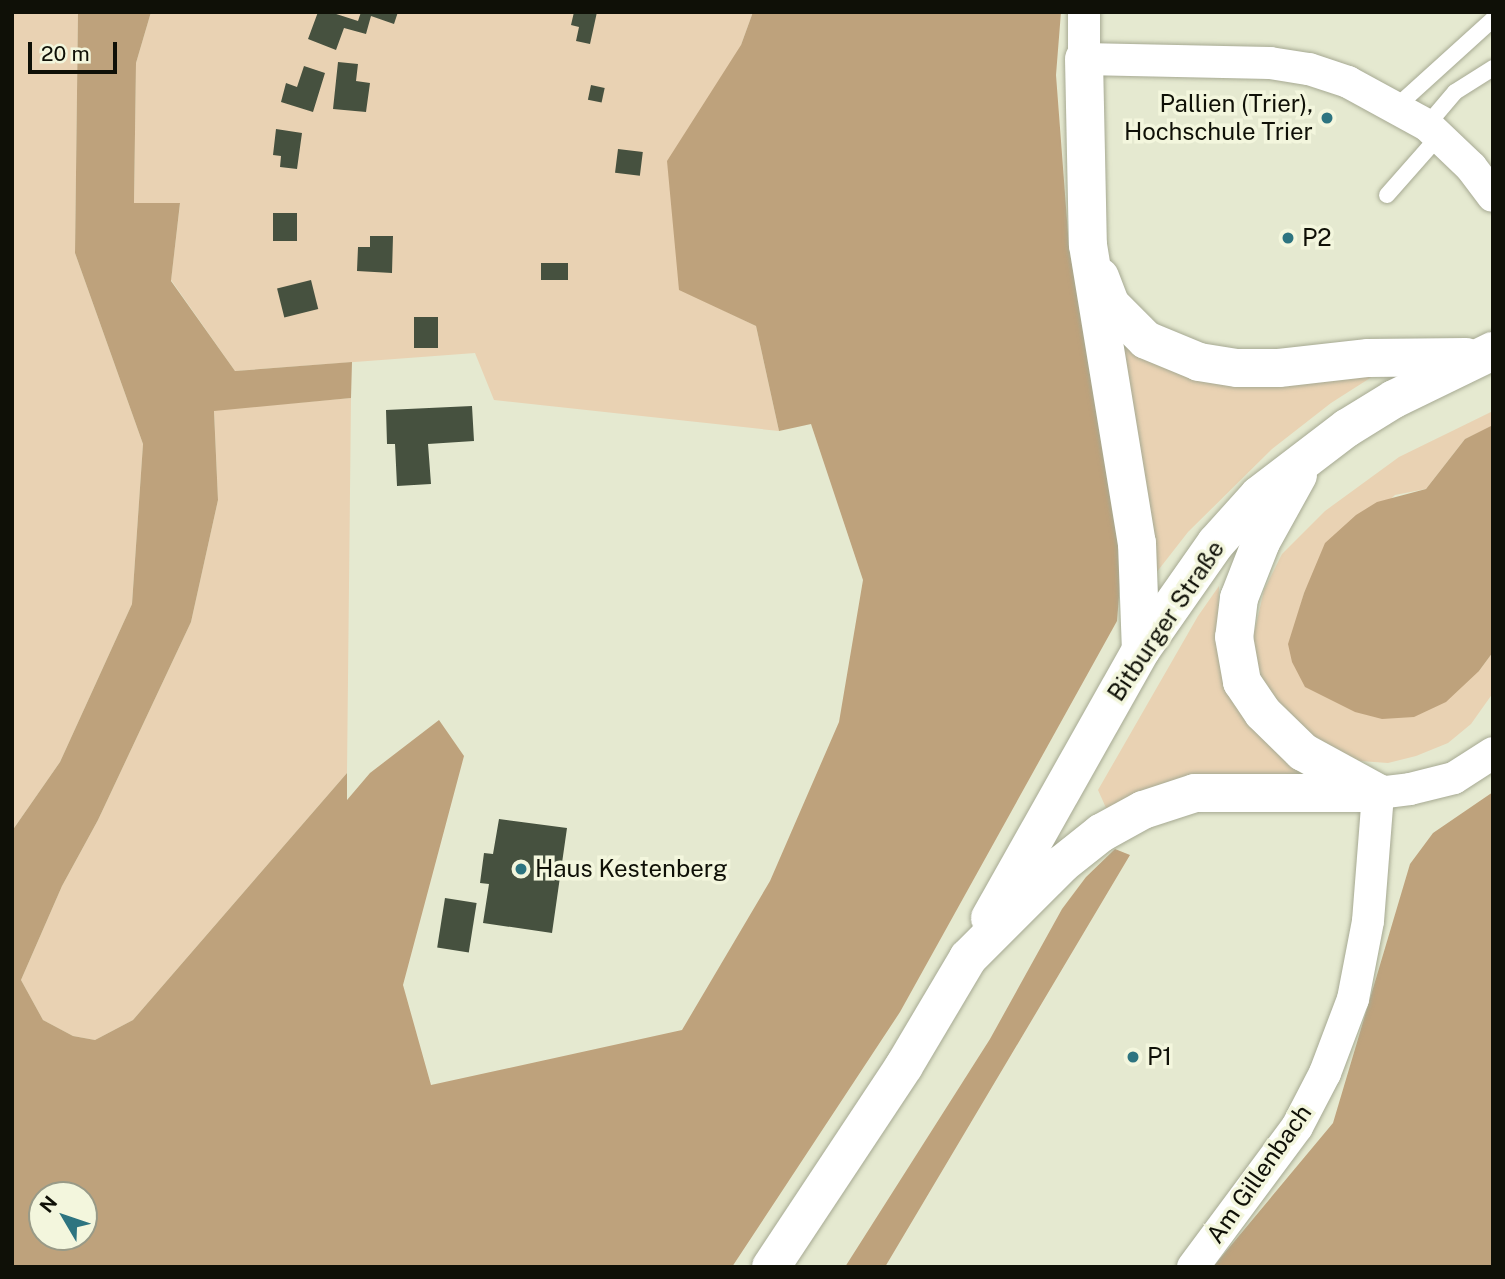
<!DOCTYPE html>
<meta charset="utf-8">
<style>
body{margin:0}
#map{position:relative;width:1505px;height:1279px;overflow:hidden;background:#e5e9d0;font-family:"Public Sans",sans-serif}
div>[style]{position:absolute}
.green>*{inset:0;background:#e9d2b3}
.forest>*{inset:0;background:#bea27c}
.building>*{inset:0;background:#46513f;transform-origin:0 0}
.roads{filter:drop-shadow(0 0 2px #a6a992) drop-shadow(0 0 2px #a6a992)}
.lane>*{height:16px;margin:-8px;padding:0 8px;transform-origin:8px;border-radius:8px;background:#fff}
.street>*{height:32px;margin:-16px;padding:0 16px;transform-origin:16px;border-radius:16px;background:#fff}
.primary>*{height:38px;margin:-19px;padding:0 19px;transform-origin:19px;border-radius:19px;background:#fff}
.dots>*{width:19px;height:19px;translate:-50% -50%;box-sizing:border-box;border:4px solid #f3f6dd;border-radius:50%}
span{translate:-50% -50%;white-space:nowrap;text-align:center;line-height:1.15;-webkit-text-stroke:7px #f3f6dd;paint-order:stroke}
.poi-label{font-size:24px;color:#0f1007}
.right{translate:-100% -50%;text-align:right}
.left{translate:0 -50%;text-align:left}
.street-label{font-size:24px;color:#0f1007}
.frame{position:absolute;inset:0;border:14px solid #0f1007;pointer-events:none}
.north{position:absolute;left:28px;top:1181px;width:70px;height:70px;box-sizing:border-box;background:#f3f6dd;border:2px solid #989a87;border-radius:50%;rotate:309deg;font-size:19px;font-weight:700;line-height:28px;text-align:center;color:#0f1007}
.north::after{content:'';display:block;margin:auto;width:24px;height:32px;background:#2d7480;clip-path:polygon(50% 0,100% 100%,50% 72%,0 100%)}
.scale{position:absolute;left:28px;top:42px;width:89px;height:32px;box-sizing:border-box;border:4px solid #0f1007;border-top:0;padding-left:9px;font-size:21px;line-height:24px;white-space:nowrap;color:#0f1007;-webkit-text-stroke:5px #f3f6dd;paint-order:stroke}
</style>
<div id="map">
<div class="green">
<i style="clip-path:polygon(12px 12px,78px 12px,75px 253px,143px 444px,132px 604px,60px 762px,12px 831px)"></i>
<i style="clip-path:polygon(151px 12px,753px 12px,741px 45px,679px 289px,756px 326px,779px 431px,494px 400px,475px 353px,235px 371px,171px 280px,180px 204px,134px 204px,136px 63px)"></i>
<i style="clip-path:polygon(1117px 334px,1378px 373px,1331px 403px,1272px 449px,1188px 532px,1156px 573px)"></i>
<i style="clip-path:polygon(351px 398px,347px 773px,133px 1020px,95px 1040px,73px 1036px,43px 1020px,21px 980px,62px 886px,98px 820px,191px 622px,218px 500px,214px 410px)"></i>
<i style="clip-path:polygon(1493px 411px,1493px 426px,1465px 439px,1426px 489px,1395px 495px,1315px 571px,1304px 593px,1297px 618px,1479px 671px,1493px 652px,1493px 693px,1471px 724px,1448px 743px,1416px 756px,1388px 763px,1360px 761px,1338px 755px,1276px 709px,1258px 670px,1253px 638px,1264px 590px,1282px 554px,1325px 511px,1399px 457px)"></i>
<i style="clip-path:polygon(1219px 586px,1218px 631px,1313px 776px,1107px 810px,1098px 790px,1198px 616px)"></i>
</div>
<div class="forest">
<i style="clip-path:polygon(evenodd,78px 12px,151px 12px,136px 63px,134px 203px,180px 203px,171px 281px,235px 371px,352px 362px,351px 398px,214px 411px,218px 500px,191px 622px,98px 820px,62px 886px,21px 980px,43px 1020px,73px 1036px,95px 1040px,133px 1020px,347px 773px,347px 800px,370px 773px,439px 720px,464px 756px,403px 985px,431px 1085px,682px 1030px,770px 881px,839px 722px,863px 580px,811px 424px,779px 431px,756px 326px,679px 290px,667px 161px,741px 45px,753px 12px,1061px 12px,1056px 75px,1069px 247px,1123px 547px,1117px 621px,900px 1012px,732px 1267px,12px 1267px,12px 831px,60px 762px,132px 604px,143px 444px,75px 253px,78px 12px,42px 1195px,84px 1195px,84px 1237px,42px 1237px,42px 1195px)"></i>
<i style="clip-path:polygon(1493px 425px,1493px 652px,1479px 671px,1446px 702px,1414px 717px,1382px 719px,1355px 712px,1305px 687px,1292px 662px,1288px 644px,1304px 593px,1325px 543px,1356px 515px,1377px 502px,1426px 489px,1465px 439px)"></i>
<i style="clip-path:polygon(1493px 792px,1493px 1267px,1213px 1267px,1333px 1123px,1410px 864px,1433px 833px)"></i>
<i style="clip-path:polygon(1115px 849px,1130px 855px,885px 1267px,845px 1267px,990px 1039px,1062px 909px,1086px 877px)"></i>
</div>
<div class="building">
<i style="clip-path:polygon(318px 12px,330px 12px,358px 21px,361px 12px,398px 12px,394px 24px,371px 16px,366px 34px,344px 28px,336px 50px,308px 39px)"></i>
<i style="clip-path:polygon(574px 12px,597px 12px,590px 44px,576px 41px,579px 27px,571px 25px)"></i>
<i style="clip-path:polygon(338px 62px,358px 64px,356px 81px,370px 83px,366px 112px,333px 109px)"></i>
<i style="clip-path:polygon(304px 66px,325px 73px,313px 112px,281px 102px,286px 83px,297px 87px)"></i>
<i style="left:591px;top:85px;width:14px;height:15px;rotate:12deg"></i>
<i style="clip-path:polygon(276px 129px,302px 133px,297px 169px,280px 167px,281px 156px,273px 155px)"></i>
<i style="left:618px;top:149px;width:25px;height:24px;rotate:7deg"></i>
<i style="left:297px;top:213px;width:28px;height:24px;rotate:90deg"></i>
<i style="clip-path:polygon(370px 236px,393px 236px,392px 273px,357px 271px,358px 247px,370px 247px)"></i>
<i style="left:541px;top:263px;width:27px;height:17px"></i>
<i style="left:311px;top:280px;width:30px;height:35px;rotate:76deg"></i>
<i style="left:414px;top:317px;width:24px;height:31px"></i>
<i style="clip-path:polygon(472px 406px,474px 441px,428px 444px,431px 484px,397px 486px,395px 444px,387px 444px,386px 410px)"></i>
<i style="clip-path:polygon(499px 819px,567px 828px,552px 933px,483px 923px,489px 884px,480px 883px,484px 853px,493px 854px)"></i>
<i style="left:445px;top:898px;width:32px;height:50px;rotate:9deg"></i>
</div>
<div class="roads">
<div class="lane">
<i style="left:1395px;top:108px;width:132px;rotate:-42.2deg"></i>
<i style="left:1427px;top:125px;width:43px;rotate:-49.7deg"></i>
<i style="left:1455px;top:92px;width:45px;rotate:-32.3deg"></i>
<i style="left:1387px;top:195px;width:79px;rotate:-48.6deg"></i>
</div>
<div class="street">
<i style="left:1084px;top:12px;width:47px;rotate:90deg"></i>
<i style="left:1084px;top:59px;width:186px;rotate:1.2deg"></i>
<i style="left:1270px;top:63px;width:39px;rotate:9deg"></i>
<i style="left:1309px;top:69px;width:41px;rotate:18.4deg"></i>
<i style="left:1348px;top:82px;width:90px;rotate:28.6deg"></i>
<i style="left:1427px;top:125px;width:61px;rotate:43.7deg"></i>
<i style="left:1471px;top:167px;width:36px;rotate:53deg"></i>
<i style="left:1193px;top:1267px;width:174px;rotate:-53.4deg"></i>
<i style="left:1297px;top:1127px;width:61px;rotate:-62.6deg"></i>
<i style="left:1325px;top:1073px;width:79px;rotate:-69.3deg"></i>
<i style="left:1353px;top:999px;width:79px;rotate:-79.1deg"></i>
<i style="left:1368px;top:921px;width:128px;rotate:-85.5deg"></i>
<i style="left:1378px;top:793px;width:32px;rotate:-7deg"></i>
<i style="left:1410px;top:789px;width:45px;rotate:-14deg"></i>
<i style="left:1454px;top:778px;width:46px;rotate:-32.7deg"></i>
</div>
<div class="primary">
<i style="left:1084px;top:59px;width:186px;rotate:88.8deg"></i>
<i style="left:1088px;top:245px;width:302px;rotate:80.7deg"></i>
<i style="left:1137px;top:543px;width:107px;rotate:87.9deg"></i>
<i style="left:1100px;top:277px;width:30px;rotate:69deg"></i>
<i style="left:1111px;top:305px;width:49px;rotate:45deg"></i>
<i style="left:1146px;top:340px;width:57px;rotate:22.5deg"></i>
<i style="left:1199px;top:362px;width:38px;rotate:9deg"></i>
<i style="left:1237px;top:368px;width:42px"></i>
<i style="left:1279px;top:368px;width:90px;rotate:-6.4deg"></i>
<i style="left:1368px;top:358px;width:98px;rotate:-0.6deg"></i>
<i style="left:1298px;top:475px;width:77px;rotate:118.9deg"></i>
<i style="left:1261px;top:542px;width:60px;rotate:111.4deg"></i>
<i style="left:1239px;top:598px;width:39px;rotate:97deg"></i>
<i style="left:1234px;top:637px;width:46px;rotate:79.9deg"></i>
<i style="left:1242px;top:682px;width:37px;rotate:56deg"></i>
<i style="left:1263px;top:713px;width:56px;rotate:44.3deg"></i>
<i style="left:1303px;top:752px;width:83px;rotate:28.7deg"></i>
<i style="left:990px;top:918px;width:308px;rotate:-60.6deg"></i>
<i style="left:1141px;top:650px;width:131px;rotate:-55deg"></i>
<i style="left:1216px;top:543px;width:64px;rotate:-48.1deg"></i>
<i style="left:1259px;top:495px;width:111px;rotate:-37.3deg"></i>
<i style="left:1347px;top:428px;width:55px;rotate:-31.7deg"></i>
<i style="left:1394px;top:399px;width:110px;rotate:-25.9deg"></i>
<i style="left:771px;top:1267px;width:241px;rotate:-56.5deg"></i>
<i style="left:904px;top:1066px;width:126px;rotate:-59.3deg"></i>
<i style="left:968px;top:958px;width:133px;rotate:-45deg"></i>
<i style="left:1062px;top:864px;width:50px;rotate:-38.5deg"></i>
<i style="left:1101px;top:833px;width:48px;rotate:-28.7deg"></i>
<i style="left:1143px;top:810px;width:55px;rotate:-18.1deg"></i>
<i style="left:1195px;top:793px;width:183px"></i>
</div>
</div>
<div class="dots">
<i style="left:1327px;top:118px;background:#2d7480"></i>
<i style="left:1288px;top:238px;background:#2d7480"></i>
<i style="left:521px;top:869px;background:#2d7480"></i>
<i style="left:1133px;top:1057px;background:#2d7480"></i>
</div>
<div class="poi-label">
<span class="right" style="left:1313px;top:118px">Pallien (Trier),<br>Hochschule Trier</span>
<span class="left" style="left:1302px;top:238px">P2</span>
<span class="left" style="left:535px;top:869px">Haus Kestenberg</span>
<span class="left" style="left:1147px;top:1057px">P1</span>
</div>
<div class="street-label">
<span style="left:1166px;top:621px;rotate:-56deg">Bitburger Straße</span>
<span style="left:1259px;top:1174px;rotate:-55deg">Am Gillenbach</span>
</div>
<div class="frame"></div>
<div class="north">N</div>
<div class="scale">20 m</div>
</div>
